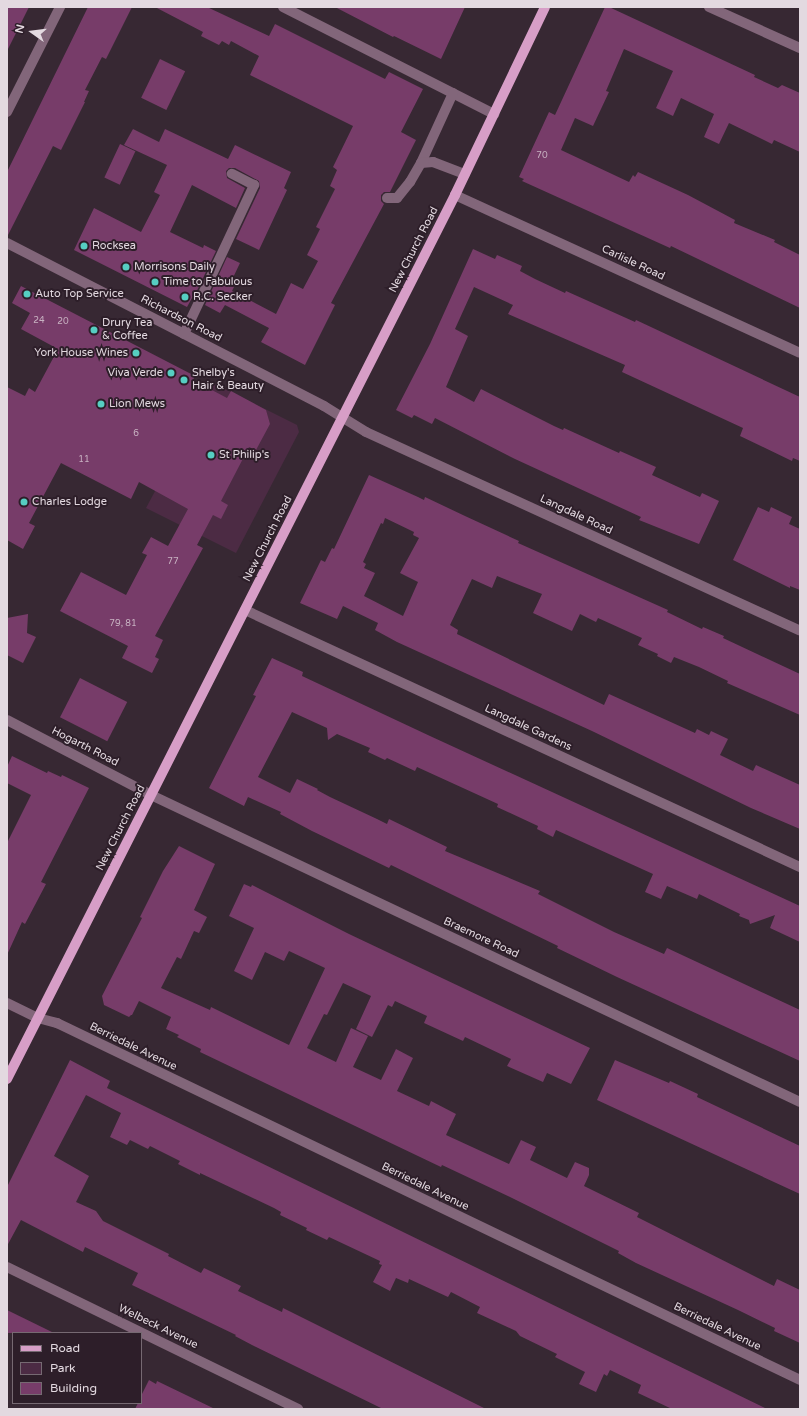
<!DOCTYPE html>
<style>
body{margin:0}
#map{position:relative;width:807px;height:1416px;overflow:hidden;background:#372833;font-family:"Varela Round",sans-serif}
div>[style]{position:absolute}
.green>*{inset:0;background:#4c2b44}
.building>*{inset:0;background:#773c69;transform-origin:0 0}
.minor>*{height:10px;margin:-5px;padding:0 5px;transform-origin:5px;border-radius:5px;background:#82667a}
.major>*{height:10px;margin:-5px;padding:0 5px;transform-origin:5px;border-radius:5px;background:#d79ec7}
.dots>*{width:11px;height:11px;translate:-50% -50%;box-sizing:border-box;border:2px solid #2d1e29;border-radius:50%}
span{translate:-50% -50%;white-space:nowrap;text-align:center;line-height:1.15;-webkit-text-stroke:4px #2d1e29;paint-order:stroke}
.number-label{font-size:9px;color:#c8b2c2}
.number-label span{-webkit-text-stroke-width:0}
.poi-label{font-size:11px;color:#e3d9e0}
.left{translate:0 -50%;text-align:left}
.right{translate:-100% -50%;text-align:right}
.street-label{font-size:11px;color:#e3d9e0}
.frame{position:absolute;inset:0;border:8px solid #e3d9e0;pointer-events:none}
.legend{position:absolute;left:12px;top:1332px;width:130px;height:72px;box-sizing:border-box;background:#2d1e29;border:1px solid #766972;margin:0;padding:5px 7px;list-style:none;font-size:12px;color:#e3d9e0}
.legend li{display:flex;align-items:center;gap:8px;height:20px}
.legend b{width:20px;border:1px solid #766972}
.north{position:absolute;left:12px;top:12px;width:40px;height:40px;-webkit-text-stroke:3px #2d1e29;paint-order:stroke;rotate:284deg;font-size:11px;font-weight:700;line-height:16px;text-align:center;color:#e3d9e0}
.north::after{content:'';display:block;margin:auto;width:14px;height:18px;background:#e3d9e0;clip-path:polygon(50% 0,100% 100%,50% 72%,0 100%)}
</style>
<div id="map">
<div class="green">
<i style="clip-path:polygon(213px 383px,297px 425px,299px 432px,236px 553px,146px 508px)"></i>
</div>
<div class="building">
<i style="clip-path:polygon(7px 7px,29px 7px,7px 51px)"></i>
<i style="clip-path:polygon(88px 7px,132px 7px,106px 59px,102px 57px,85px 90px,89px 91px,84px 102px,85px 102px,61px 150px,53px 146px,7px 237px,7px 172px)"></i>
<i style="clip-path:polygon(155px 7px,207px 7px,269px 36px,275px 24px,385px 79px,389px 72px,423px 89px,401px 132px,416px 140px,390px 192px,384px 192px,381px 195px,381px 201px,384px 204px,331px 303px,335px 305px,305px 365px,261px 342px,269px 328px,225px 305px,220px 313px,205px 305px,227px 257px,240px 263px,230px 284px,234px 287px,232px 291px,276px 314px,291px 283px,303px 289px,318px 261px,307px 255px,320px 229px,316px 227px,335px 189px,330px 186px,337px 170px,333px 167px,353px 126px,250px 75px,259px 56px,231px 41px,229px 45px,222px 41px,219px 45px,201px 36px,203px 32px)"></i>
<i style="clip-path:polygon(335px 7px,465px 7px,441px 59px,394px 36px,393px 37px)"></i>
<i style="clip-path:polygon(605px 7px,609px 7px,755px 75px,754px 77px,778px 88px,782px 85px,800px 93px,800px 152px,774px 140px,772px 144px,729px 123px,719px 144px,704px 137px,714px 114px,681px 98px,673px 116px,656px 108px,673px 71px,624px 49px,606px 91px,609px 92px,593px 126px,575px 118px,561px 150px,629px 182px,633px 175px,635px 177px,638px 172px,688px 195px,735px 220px,734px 223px,775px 240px,774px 242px,800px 255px,800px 308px,671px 246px,670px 248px,522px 181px,524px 179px,519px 177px,549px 112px,555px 115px)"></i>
<i style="left:160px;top:59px;width:28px;height:43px;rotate:26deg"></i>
<i style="clip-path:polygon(133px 129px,159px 142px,165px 129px,228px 159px,235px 145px,291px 172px,284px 188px,287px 190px,259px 250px,236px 239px,260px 188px,259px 181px,235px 168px,229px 168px,226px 171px,227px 178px,245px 188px,236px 208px,192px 185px,170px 232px,203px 248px,204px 245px,216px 251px,193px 299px,192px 298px,187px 307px,74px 250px,94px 208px,141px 232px,160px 195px,154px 192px,167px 165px,124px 145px)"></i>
<i style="left:120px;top:144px;width:17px;height:37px;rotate:25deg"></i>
<i style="clip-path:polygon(473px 249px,495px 259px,497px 255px,522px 266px,520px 271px,535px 279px,565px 293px,566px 291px,635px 322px,636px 320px,800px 397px,800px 461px,793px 458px,792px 461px,740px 436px,743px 428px,622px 372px,625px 365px,508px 314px,513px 305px,474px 287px,455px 329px,468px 336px,446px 387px,474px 402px,481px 389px,554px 426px,563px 430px,564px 428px,619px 453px,620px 451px,656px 467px,652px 475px,700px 497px,702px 493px,719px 501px,699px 544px,639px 520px,641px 517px,515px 459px,435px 418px,432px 424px,414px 415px,412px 418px,396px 410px,430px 344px)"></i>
<i style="clip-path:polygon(21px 286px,195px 376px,193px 380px,227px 398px,231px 391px,266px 410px,270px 424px,256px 450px,249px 447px,221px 501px,228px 505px,221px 519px,213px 515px,197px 545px,203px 548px,155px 636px,163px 640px,155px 657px,159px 659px,152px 673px,122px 658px,128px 646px,60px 611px,81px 572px,126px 595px,147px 555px,142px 553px,151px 537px,168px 546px,188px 509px,139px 482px,131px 499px,61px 463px,29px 523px,35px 526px,23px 549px,7px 540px,7px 387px,25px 396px,29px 388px,35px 392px,58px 349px,21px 329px,30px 313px,12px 303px)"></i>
<i style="clip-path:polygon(evenodd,369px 475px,418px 497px,424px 500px,425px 497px,465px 516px,519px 541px,518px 543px,668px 610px,667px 612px,702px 629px,703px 627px,724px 636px,723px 638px,800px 674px,800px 715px,727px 683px,728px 681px,699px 667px,674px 657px,671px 663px,657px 656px,658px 654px,638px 645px,642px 638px,598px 618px,596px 622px,580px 614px,572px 631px,533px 613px,542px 594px,497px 576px,492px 588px,472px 579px,450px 625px,458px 630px,457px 634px,604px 705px,609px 694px,695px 733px,697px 729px,709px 735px,711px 731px,728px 739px,720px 755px,753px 771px,756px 765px,800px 785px,800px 829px,751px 808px,592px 731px,397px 642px,375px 630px,378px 623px,343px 606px,337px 619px,300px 603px,321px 560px,325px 562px,332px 548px,334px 549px,369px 475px,385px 518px,414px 532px,413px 535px,419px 538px,400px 573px,418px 582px,403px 616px,364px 596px,375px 573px,364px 568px,366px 564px,363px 562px,381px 523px,383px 524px,385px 518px)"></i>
<i style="clip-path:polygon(758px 507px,769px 512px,771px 507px,792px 517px,789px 524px,800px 529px,800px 590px,790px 586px,790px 588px,733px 560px)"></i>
<i style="clip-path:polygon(28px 614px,27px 633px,36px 637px,23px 663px,7px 655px,7px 618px)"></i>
<i style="clip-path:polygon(272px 658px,303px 672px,302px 676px,430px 736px,800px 906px,800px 942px,770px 928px,775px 915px,750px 924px,749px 920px,739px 916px,740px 914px,699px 894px,697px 899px,667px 886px,661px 899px,645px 892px,653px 874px,556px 830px,553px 837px,537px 829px,538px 826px,497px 807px,498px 804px,417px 767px,415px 771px,387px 758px,385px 760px,368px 752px,370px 748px,337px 734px,328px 740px,327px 728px,292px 712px,258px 777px,290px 793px,297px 779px,318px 789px,317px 790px,330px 797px,377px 819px,387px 824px,389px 819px,447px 847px,445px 851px,540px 891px,538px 894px,614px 932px,664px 954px,667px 948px,800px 1010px,800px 1061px,617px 977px,557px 948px,558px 946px,391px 865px,389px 868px,312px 831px,280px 814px,281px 812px,248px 797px,244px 806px,209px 788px,256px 696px,253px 695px)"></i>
<i style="left:80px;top:678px;width:53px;height:44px;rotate:27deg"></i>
<i style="clip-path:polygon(12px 756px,47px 773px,48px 771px,61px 777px,62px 775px,89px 788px,41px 882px,46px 884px,25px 924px,22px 922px,7px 955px,7px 843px,31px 795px,7px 783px,7px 767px)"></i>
<i style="clip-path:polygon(179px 846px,215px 864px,194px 910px,207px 917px,199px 933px,194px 931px,181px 959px,177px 957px,161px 988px,210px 1010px,211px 1007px,289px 1045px,325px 968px,289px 951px,284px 961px,265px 952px,252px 980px,234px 971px,254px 928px,229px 916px,244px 884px,251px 887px,252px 885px,349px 934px,590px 1048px,571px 1084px,547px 1073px,543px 1082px,507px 1066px,511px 1059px,465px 1037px,463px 1041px,424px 1023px,427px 1016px,395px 1001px,392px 1007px,388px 1005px,372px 1037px,356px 1029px,371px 996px,343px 983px,327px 1015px,324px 1014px,307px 1048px,336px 1062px,351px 1028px,368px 1036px,353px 1067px,381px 1080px,396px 1049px,413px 1058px,397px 1091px,429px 1106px,431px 1101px,456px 1114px,446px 1135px,509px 1164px,521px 1140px,536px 1147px,530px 1160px,567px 1178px,575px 1162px,589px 1168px,589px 1175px,584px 1186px,639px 1213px,637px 1217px,774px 1286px,777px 1279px,800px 1290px,800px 1343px,774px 1331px,775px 1328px,738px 1310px,636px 1263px,618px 1253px,619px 1251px,510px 1197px,442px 1165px,441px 1167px,200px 1052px,201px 1049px,177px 1037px,179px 1035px,166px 1029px,171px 1017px,139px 1001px,132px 1015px,131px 1015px,129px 1017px,104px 1005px,102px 996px,142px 918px,140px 917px,163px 871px)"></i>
<i style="clip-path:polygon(70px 1060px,110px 1081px,107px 1088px,767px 1409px,672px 1409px,638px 1393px,641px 1385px,610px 1370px,607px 1376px,604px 1374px,596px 1392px,579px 1384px,585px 1372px,555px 1357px,557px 1354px,520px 1336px,516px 1331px,477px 1313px,480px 1307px,451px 1292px,448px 1297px,409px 1279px,408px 1283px,396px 1278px,390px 1291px,373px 1282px,382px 1265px,379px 1264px,380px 1261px,329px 1237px,327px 1240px,306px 1230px,307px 1228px,280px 1215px,281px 1212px,274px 1208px,200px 1173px,200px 1175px,178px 1164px,180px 1161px,150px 1146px,148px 1149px,130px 1140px,127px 1145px,110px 1137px,121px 1113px,86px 1095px,54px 1156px,89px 1176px,76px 1202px,96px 1211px,103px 1221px,169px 1254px,168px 1256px,201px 1273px,204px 1268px,241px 1286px,238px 1291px,282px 1312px,283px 1308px,486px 1409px,383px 1409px,252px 1345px,235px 1336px,236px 1335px,132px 1285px,138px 1273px,85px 1247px,83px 1252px,21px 1220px,7px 1246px,7px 1187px)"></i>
<i style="clip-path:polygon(615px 1060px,669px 1083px,670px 1081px,698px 1094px,697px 1097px,800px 1146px,800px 1194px,597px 1100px)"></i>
<i style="clip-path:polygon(7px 1310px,54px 1333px,7px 1333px)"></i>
<i style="clip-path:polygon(149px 1380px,156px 1384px,157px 1381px,215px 1409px,135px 1409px,138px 1403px,141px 1403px,141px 1396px)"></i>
</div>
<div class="minor">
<i style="left:283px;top:7px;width:237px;rotate:26.9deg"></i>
<i style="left:709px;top:7px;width:100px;rotate:24.3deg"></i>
<i style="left:7px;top:112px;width:118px;rotate:-63.2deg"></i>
<i style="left:421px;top:163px;width:77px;rotate:-65.4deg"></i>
<i style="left:455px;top:195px;width:379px;rotate:24.6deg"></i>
<i style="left:387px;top:198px;width:10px"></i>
<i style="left:397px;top:198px;width:21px;rotate:-51deg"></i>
<i style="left:410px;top:182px;width:22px;rotate:-60deg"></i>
<i style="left:421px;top:163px;width:12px;rotate:-5deg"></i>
<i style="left:433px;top:162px;width:34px;rotate:21deg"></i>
<i style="left:7px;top:243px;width:356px;rotate:27.2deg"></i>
<i style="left:324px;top:406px;width:49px;rotate:31.8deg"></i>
<i style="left:366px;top:432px;width:477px;rotate:24.6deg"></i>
<i style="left:184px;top:334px;width:165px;rotate:-64.8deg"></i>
<i style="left:254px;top:185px;width:25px;rotate:-153deg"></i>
<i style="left:245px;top:610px;width:612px;rotate:24.85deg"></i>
<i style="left:7px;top:720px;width:162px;rotate:27.5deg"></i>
<i style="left:151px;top:795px;width:718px;rotate:25.32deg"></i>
<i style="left:7px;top:1003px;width:34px;rotate:26deg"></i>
<i style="left:38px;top:1018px;width:20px;rotate:15deg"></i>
<i style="left:57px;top:1023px;width:824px;rotate:25.66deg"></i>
<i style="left:7px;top:1267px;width:324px;rotate:26deg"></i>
</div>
<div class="major">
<i style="left:7px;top:1079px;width:991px;rotate:-63.12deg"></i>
<i style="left:455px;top:195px;width:208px;rotate:-64.4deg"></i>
</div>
<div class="dots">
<i style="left:84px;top:246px;background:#56cec2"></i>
<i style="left:126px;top:267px;background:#56cec2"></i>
<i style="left:155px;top:282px;background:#56cec2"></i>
<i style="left:27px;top:294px;background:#56cec2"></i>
<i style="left:185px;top:297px;background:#56cec2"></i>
<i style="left:94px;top:330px;background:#56cec2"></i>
<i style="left:136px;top:353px;background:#56cec2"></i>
<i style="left:171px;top:373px;background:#56cec2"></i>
<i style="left:184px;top:380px;background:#56cec2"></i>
<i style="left:101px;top:404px;background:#56cec2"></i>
<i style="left:211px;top:455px;background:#56cec2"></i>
<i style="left:24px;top:502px;background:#56cec2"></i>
</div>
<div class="number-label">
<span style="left:542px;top:156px">70</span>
<span style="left:39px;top:321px">24</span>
<span style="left:63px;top:322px">20</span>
<span style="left:136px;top:434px">6</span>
<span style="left:84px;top:460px">11</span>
<span style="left:173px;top:562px">77</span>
<span style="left:123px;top:624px">79, 81</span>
</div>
<div class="poi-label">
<span class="left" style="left:92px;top:246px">Rocksea</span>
<span class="left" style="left:134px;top:267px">Morrisons Daily</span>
<span class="left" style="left:163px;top:282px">Time to Fabulous</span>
<span class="left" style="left:35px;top:294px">Auto Top Service</span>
<span class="left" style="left:193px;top:297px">R.C. Secker</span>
<span class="left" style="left:102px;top:330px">Drury Tea<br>&amp; Coffee</span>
<span class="right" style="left:128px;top:353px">York House Wines</span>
<span class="right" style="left:163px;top:373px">Viva Verde</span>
<span class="left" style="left:192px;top:380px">Shelby's<br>Hair &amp; Beauty</span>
<span class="left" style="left:109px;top:404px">Lion Mews</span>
<span class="left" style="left:219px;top:455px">St Philip's</span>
<span class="left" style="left:32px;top:502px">Charles Lodge</span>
</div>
<div class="street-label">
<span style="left:414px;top:250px;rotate:-63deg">New Church Road</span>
<span style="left:633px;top:263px;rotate:25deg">Carlisle Road</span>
<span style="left:181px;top:319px;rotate:27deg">Richardson Road</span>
<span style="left:576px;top:515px;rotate:25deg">Langdale Road</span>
<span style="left:268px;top:539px;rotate:-63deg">New Church Road</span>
<span style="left:528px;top:728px;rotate:25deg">Langdale Gardens</span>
<span style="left:85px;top:747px;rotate:27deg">Hogarth Road</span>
<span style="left:121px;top:828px;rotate:-63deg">New Church Road</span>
<span style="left:481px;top:938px;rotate:25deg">Braemore Road</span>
<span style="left:133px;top:1047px;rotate:26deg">Berriedale Avenue</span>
<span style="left:425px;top:1187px;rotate:26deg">Berriedale Avenue</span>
<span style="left:158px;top:1327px;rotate:26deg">Welbeck Avenue</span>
<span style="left:717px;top:1327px;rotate:26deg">Berriedale Avenue</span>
</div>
<div class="frame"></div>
<ul class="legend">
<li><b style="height:5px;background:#d79ec7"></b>Road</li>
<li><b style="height:11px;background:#4c2b44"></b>Park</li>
<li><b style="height:11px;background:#773c69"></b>Building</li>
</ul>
<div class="north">N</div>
</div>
